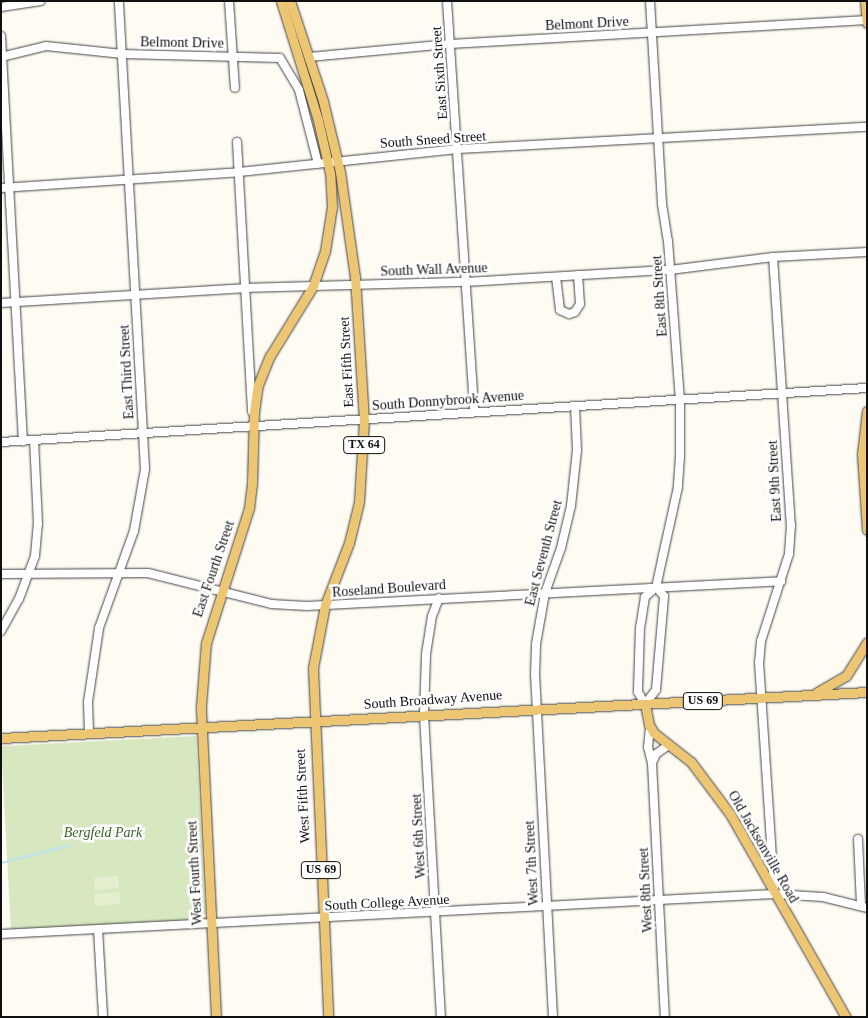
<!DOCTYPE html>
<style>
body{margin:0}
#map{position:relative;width:868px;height:1018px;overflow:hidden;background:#fefbf3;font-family:Georgia,serif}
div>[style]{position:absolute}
.green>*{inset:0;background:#d7e7bf;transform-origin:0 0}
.pitch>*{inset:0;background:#e6eed0;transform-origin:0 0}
.stream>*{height:2px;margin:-1px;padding:0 1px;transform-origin:1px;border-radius:1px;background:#bce2f2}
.roads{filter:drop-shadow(0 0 1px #434343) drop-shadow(0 0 1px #434343)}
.minor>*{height:8px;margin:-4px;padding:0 4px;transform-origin:4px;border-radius:4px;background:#fff}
.major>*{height:9px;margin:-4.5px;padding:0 4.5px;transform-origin:4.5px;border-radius:4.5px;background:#edc674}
span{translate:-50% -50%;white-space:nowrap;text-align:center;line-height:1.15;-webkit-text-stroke:5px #fff;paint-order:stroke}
.shield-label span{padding:1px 4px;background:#fff;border:1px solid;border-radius:4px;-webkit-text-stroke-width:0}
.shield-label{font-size:12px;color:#101010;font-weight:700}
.street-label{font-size:14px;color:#101010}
.park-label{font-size:14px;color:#376324;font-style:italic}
.frame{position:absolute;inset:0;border:2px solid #101010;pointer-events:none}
</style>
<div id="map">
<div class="green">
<i style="left:196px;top:736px;width:184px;height:195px;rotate:87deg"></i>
</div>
<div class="pitch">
<i style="left:118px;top:876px;width:12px;height:24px;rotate:85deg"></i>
<i style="left:119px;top:892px;width:12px;height:25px;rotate:85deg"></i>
</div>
<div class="stream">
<i style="left:1px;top:863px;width:72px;rotate:-14.4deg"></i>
</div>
<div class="roads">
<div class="minor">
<i style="left:229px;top:1px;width:87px;rotate:86.1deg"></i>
<i style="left:447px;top:1px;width:412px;rotate:86.2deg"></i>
<i style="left:650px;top:1px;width:203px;rotate:86.6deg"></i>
<i style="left:662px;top:204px;width:37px;rotate:81deg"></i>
<i style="left:668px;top:241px;width:159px;rotate:85.7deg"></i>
<i style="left:680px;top:400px;width:56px;rotate:90deg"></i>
<i style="left:680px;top:456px;width:31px;rotate:94deg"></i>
<i style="left:678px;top:487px;width:70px;rotate:102.4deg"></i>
<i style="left:663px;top:555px;width:33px;rotate:102deg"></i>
<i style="left:656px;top:587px;width:15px;rotate:138deg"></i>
<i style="left:645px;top:597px;width:30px;rotate:99deg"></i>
<i style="left:640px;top:627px;width:65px;rotate:91.8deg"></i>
<i style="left:638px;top:692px;width:14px;rotate:60deg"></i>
<i style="left:645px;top:704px;width:18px;rotate:-52deg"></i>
<i style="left:656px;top:690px;width:94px;rotate:-85.1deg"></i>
<i style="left:664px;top:596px;width:12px;rotate:-132deg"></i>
<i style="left:1px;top:7px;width:40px;rotate:-8.5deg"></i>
<i style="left:1px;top:36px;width:406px;rotate:86.9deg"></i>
<i style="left:1px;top:57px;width:46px;rotate:-13.7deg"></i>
<i style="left:46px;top:46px;width:77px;rotate:5.9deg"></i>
<i style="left:123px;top:54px;width:157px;rotate:1.5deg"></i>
<i style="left:280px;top:58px;width:37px;rotate:59deg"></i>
<i style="left:299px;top:90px;width:76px;rotate:75.6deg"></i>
<i style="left:309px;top:57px;width:142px;rotate:-5.3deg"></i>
<i style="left:450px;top:44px;width:418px;rotate:-3.3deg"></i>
<i style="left:237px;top:142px;width:270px;rotate:86.8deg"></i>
<i style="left:1px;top:188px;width:239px;rotate:-3.8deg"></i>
<i style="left:239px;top:172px;width:220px;rotate:-6deg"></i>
<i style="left:458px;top:149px;width:410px;rotate:-3.1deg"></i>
<i style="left:773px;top:257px;width:269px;rotate:86.2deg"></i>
<i style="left:791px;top:525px;width:29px;rotate:94deg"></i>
<i style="left:789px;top:554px;width:91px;rotate:107.8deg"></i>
<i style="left:761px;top:641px;width:21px;rotate:95deg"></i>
<i style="left:759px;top:662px;width:227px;rotate:86.2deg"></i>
<i style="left:556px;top:277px;width:33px;rotate:83deg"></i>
<i style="left:560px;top:310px;width:10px;rotate:24deg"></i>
<i style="left:569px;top:314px;width:6px;rotate:-18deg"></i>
<i style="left:575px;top:312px;width:9px;rotate:-58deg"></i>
<i style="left:580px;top:304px;width:29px;rotate:-94deg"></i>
<i style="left:1px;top:303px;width:243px;rotate:-3.5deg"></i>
<i style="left:244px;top:288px;width:221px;rotate:-1.6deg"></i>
<i style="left:465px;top:282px;width:205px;rotate:-3.4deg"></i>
<i style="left:670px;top:270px;width:104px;rotate:-7.2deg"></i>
<i style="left:773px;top:257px;width:94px;rotate:-3deg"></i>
<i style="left:1px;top:442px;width:868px;rotate:-3.57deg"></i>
<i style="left:1px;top:574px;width:147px;rotate:-0.4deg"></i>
<i style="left:148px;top:573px;width:127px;rotate:14.1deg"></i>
<i style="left:271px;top:604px;width:36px;rotate:3deg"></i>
<i style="left:307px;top:606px;width:475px;rotate:-3deg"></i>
<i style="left:439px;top:598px;width:19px;rotate:111deg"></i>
<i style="left:432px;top:616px;width:39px;rotate:99deg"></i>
<i style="left:426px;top:655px;width:60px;rotate:91.9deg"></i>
<i style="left:424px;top:715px;width:302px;rotate:86.8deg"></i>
<i style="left:1px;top:631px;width:37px;rotate:-61deg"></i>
<i style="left:19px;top:599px;width:46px;rotate:-69.6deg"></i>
<i style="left:35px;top:556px;width:32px;rotate:-85deg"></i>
<i style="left:38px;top:524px;width:84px;rotate:-92.7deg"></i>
<i style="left:650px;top:728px;width:19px;rotate:96deg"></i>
<i style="left:648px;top:747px;width:16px;rotate:76deg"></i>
<i style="left:652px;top:763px;width:254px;rotate:87.1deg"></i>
<i style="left:89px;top:732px;width:30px;rotate:-92deg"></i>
<i style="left:88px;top:702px;width:75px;rotate:-81.5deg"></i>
<i style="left:99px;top:628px;width:103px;rotate:-70.2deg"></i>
<i style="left:134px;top:531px;width:63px;rotate:-79.9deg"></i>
<i style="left:145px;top:469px;width:469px;rotate:-93.2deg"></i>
<i style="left:652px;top:763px;width:10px;rotate:-66deg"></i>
<i style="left:656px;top:754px;width:16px;rotate:-35deg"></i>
<i style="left:858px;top:839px;width:67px;rotate:87.4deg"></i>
<i style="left:98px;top:929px;width:88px;rotate:86.7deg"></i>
<i style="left:1px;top:934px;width:774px;rotate:-2.96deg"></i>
<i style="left:774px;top:894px;width:49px;rotate:3.5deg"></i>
<i style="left:823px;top:897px;width:45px;rotate:14deg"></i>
<i style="left:553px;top:1017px;width:342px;rotate:-93deg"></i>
<i style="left:535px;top:675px;width:31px;rotate:-88deg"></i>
<i style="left:536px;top:644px;width:52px;rotate:-80deg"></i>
<i style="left:545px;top:593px;width:48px;rotate:-70.4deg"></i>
<i style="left:561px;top:548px;width:43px;rotate:-76.6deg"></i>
<i style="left:571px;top:506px;width:56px;rotate:-83.9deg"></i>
<i style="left:577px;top:450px;width:44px;rotate:-92.6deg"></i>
</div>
<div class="major">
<i style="left:290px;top:1px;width:105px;rotate:71.7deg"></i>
<i style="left:323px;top:101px;width:73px;rotate:76.5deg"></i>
<i style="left:340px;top:172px;width:106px;rotate:81.9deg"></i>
<i style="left:355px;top:277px;width:143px;rotate:86.4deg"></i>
<i style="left:364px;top:420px;width:82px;rotate:93.5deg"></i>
<i style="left:359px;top:502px;width:42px;rotate:103.7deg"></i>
<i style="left:349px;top:543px;width:66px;rotate:111.2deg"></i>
<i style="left:325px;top:605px;width:64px;rotate:100.8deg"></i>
<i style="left:313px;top:668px;width:349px;rotate:87.5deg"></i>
<i style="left:865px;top:1px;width:22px;rotate:85deg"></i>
<i style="left:867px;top:411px;width:43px;rotate:96.6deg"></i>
<i style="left:862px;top:454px;width:76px;rotate:86.2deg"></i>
<i style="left:816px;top:693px;width:34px;rotate:-30deg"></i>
<i style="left:846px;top:676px;width:40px;rotate:-58deg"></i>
<i style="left:645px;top:704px;width:21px;rotate:79deg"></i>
<i style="left:649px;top:725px;width:9px;rotate:58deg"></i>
<i style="left:654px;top:733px;width:47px;rotate:38.1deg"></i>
<i style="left:691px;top:762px;width:65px;rotate:53.1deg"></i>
<i style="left:730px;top:814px;width:234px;rotate:60.3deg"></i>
<i style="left:1px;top:738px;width:867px;rotate:-3.04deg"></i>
<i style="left:216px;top:1017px;width:311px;rotate:-92.8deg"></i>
<i style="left:201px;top:706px;width:63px;rotate:-85.5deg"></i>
<i style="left:206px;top:643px;width:142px;rotate:-72.3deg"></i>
<i style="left:249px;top:508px;width:24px;rotate:-83deg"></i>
<i style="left:252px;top:484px;width:72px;rotate:-88.4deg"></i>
<i style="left:254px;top:412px;width:27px;rotate:-82deg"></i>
<i style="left:258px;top:385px;width:31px;rotate:-68deg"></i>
<i style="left:270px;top:356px;width:82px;rotate:-58.4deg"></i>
<i style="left:313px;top:286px;width:37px;rotate:-71deg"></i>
<i style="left:325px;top:251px;width:45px;rotate:-81deg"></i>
<i style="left:332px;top:207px;width:34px;rotate:-93deg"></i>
<i style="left:330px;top:173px;width:54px;rotate:-102.8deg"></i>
<i style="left:318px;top:120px;width:125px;rotate:-107.3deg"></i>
</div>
</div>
<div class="shield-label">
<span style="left:364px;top:445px">TX 64</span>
<span style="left:703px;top:701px">US 69</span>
<span style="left:321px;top:870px">US 69</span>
</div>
<div class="street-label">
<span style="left:587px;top:24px;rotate:-3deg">Belmont Drive</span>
<span style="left:182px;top:43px;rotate:1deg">Belmont Drive</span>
<span style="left:440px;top:73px;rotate:-94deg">East Sixth Street</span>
<span style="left:433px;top:140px;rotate:-4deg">South Sneed Street</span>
<span style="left:434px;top:270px;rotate:-2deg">South Wall Avenue</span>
<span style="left:660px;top:296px;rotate:-94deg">East 8th Street</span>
<span style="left:347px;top:362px;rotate:-93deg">East Fifth Street</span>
<span style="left:127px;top:372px;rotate:-93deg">East Third Street</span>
<span style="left:448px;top:401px;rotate:-4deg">South Donnybrook Avenue</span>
<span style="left:775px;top:481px;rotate:-93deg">East 9th Street</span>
<span style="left:544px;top:553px;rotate:-75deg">East Seventh Street</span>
<span style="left:214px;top:569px;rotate:-71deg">East Fourth Street</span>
<span style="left:389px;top:589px;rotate:-4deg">Roseland Boulevard</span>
<span style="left:433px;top:700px;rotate:-4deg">South Broadway Avenue</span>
<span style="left:303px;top:796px;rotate:-93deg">West Fifth Street</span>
<span style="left:419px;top:836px;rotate:-93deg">West 6th Street</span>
<span style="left:763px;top:847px;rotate:60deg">Old Jacksonville Road</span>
<span style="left:532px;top:863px;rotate:-93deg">West 7th Street</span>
<span style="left:195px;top:873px;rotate:-93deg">West Fourth Street</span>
<span style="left:646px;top:890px;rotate:-93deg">West 8th Street</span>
<span style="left:387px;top:903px;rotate:-3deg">South College Avenue</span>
</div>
<div class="park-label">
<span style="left:103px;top:833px">Bergfeld Park</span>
</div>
<div class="frame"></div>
</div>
